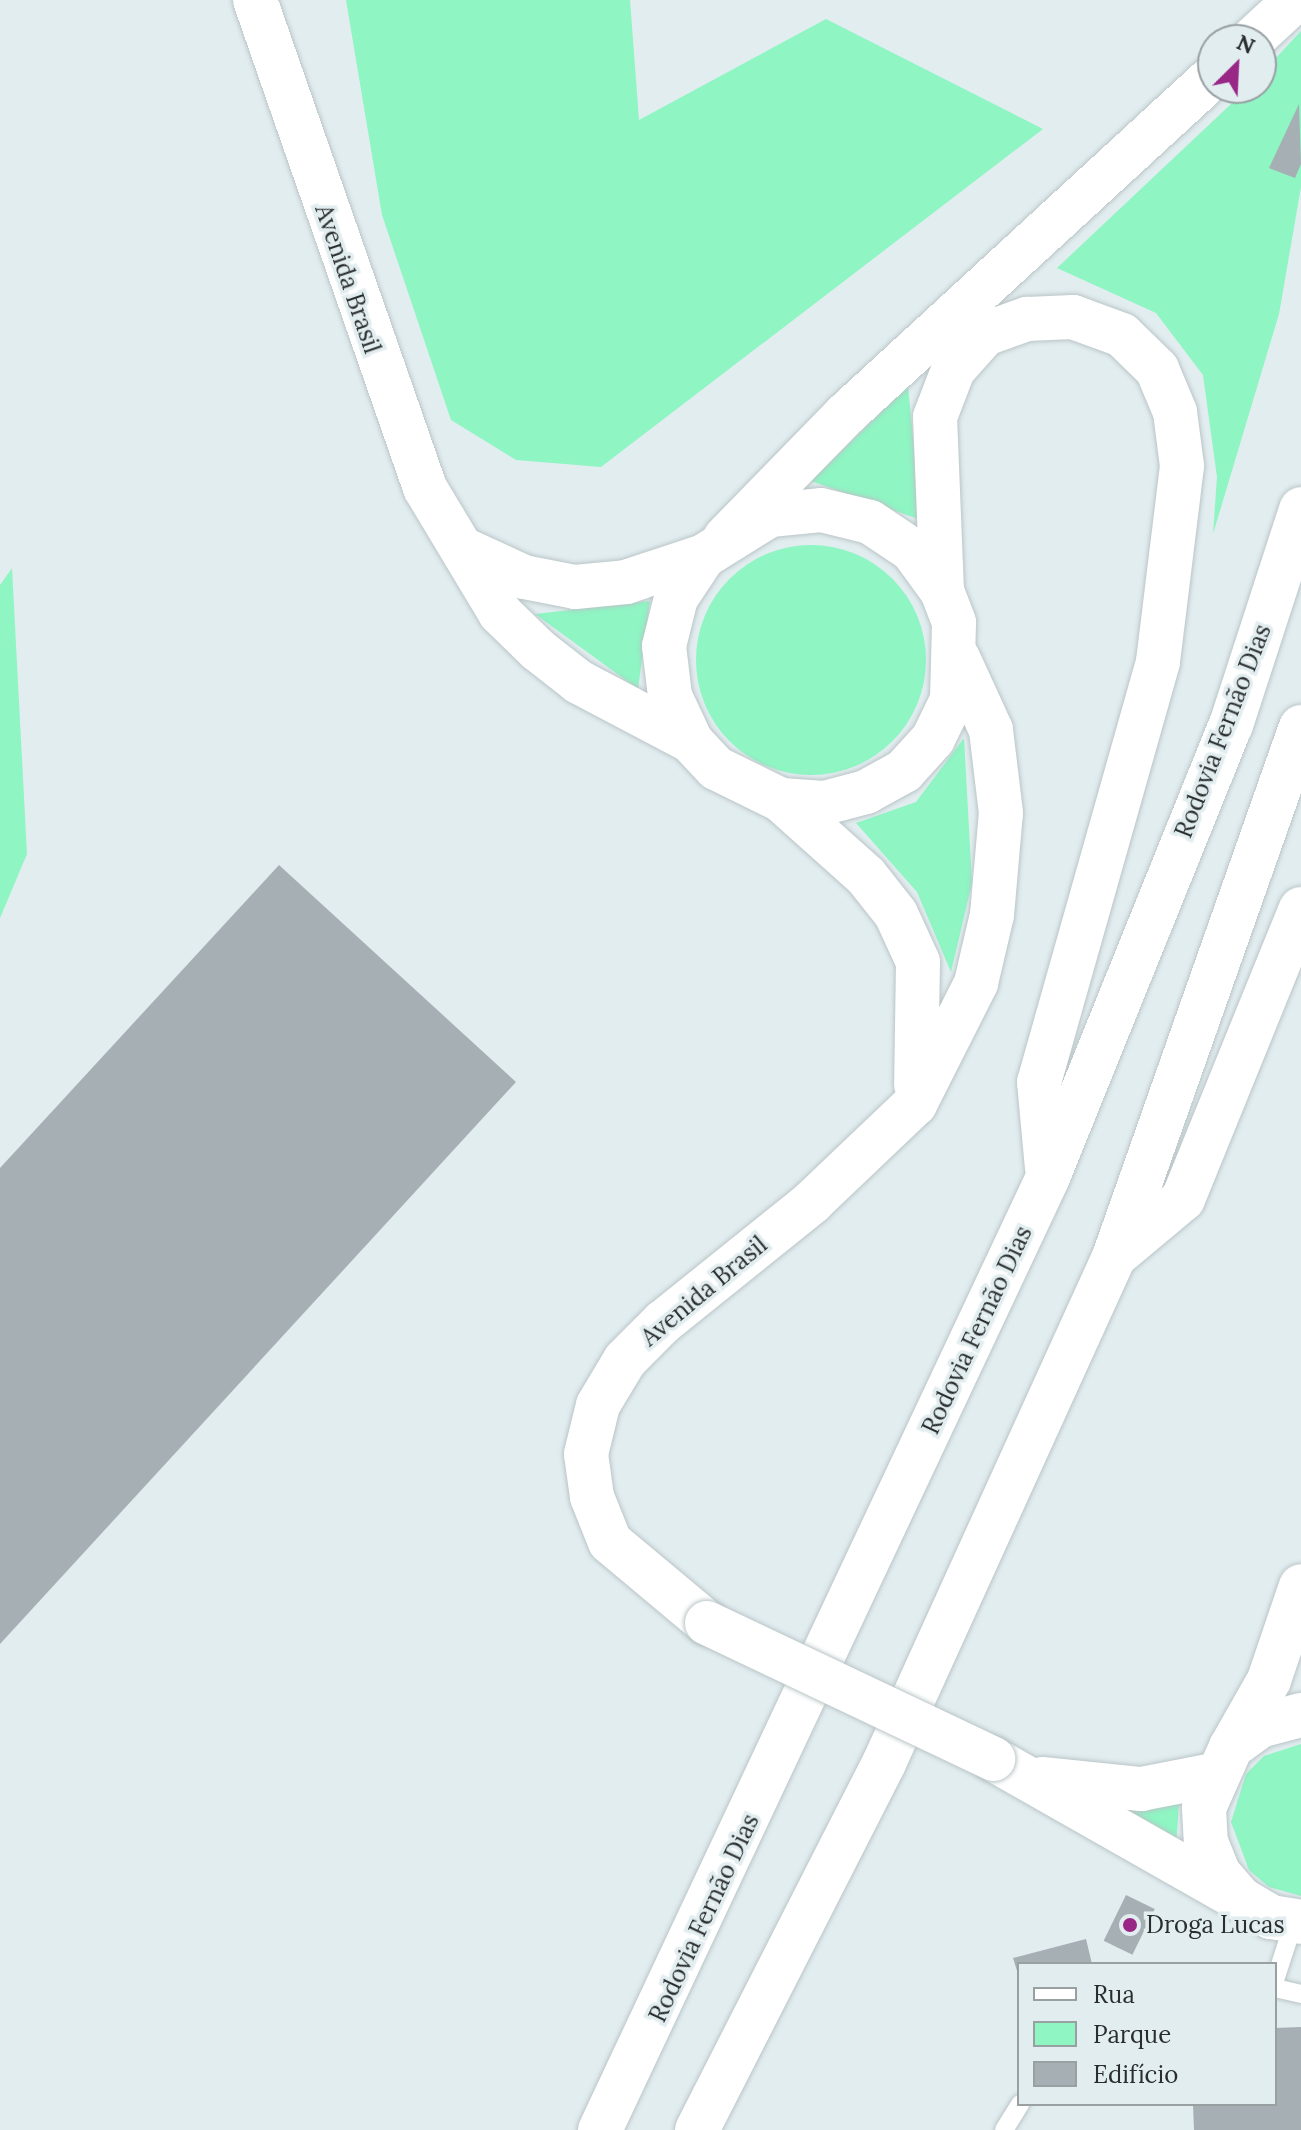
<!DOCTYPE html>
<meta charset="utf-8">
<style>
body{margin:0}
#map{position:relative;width:1301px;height:2130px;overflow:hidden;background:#e2edf0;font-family:Lora,serif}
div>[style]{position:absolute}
.green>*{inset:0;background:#8ef5c3}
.round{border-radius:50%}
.building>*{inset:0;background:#a6afb4;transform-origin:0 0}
.roads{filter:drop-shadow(0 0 2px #bac5c7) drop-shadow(0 0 2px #bac5c7)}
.service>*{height:18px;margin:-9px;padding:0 9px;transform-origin:9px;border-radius:9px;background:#fff}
.secondary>*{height:44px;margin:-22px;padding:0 22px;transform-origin:22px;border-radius:22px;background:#fff}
.motorway>*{height:44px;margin:-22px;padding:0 22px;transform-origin:22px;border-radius:22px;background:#fff}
.bridges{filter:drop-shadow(0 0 2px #bac5c7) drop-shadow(0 0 2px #bac5c7)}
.secondary-bridge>*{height:44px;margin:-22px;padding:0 22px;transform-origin:22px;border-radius:22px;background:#fff}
.dots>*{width:22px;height:22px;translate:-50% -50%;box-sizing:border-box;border:4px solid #e2edf0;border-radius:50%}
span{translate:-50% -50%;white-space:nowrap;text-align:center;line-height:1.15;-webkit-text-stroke:7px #e2edf0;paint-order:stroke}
.street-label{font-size:24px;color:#292d2e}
.poi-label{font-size:24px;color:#292d2e}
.left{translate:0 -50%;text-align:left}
.legend{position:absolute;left:1017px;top:1962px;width:260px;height:144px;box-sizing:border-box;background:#e2edf0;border:2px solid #98a0a2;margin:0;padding:10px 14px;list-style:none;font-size:24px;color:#292d2e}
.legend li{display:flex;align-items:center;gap:16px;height:40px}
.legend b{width:40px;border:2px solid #98a0a2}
.north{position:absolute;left:1197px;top:24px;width:80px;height:80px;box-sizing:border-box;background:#e2edf0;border:2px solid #98a0a2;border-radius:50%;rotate:24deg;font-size:22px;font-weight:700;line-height:32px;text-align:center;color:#292d2e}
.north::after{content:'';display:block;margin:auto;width:28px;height:36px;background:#982786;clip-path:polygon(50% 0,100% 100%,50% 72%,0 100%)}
</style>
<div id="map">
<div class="green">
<i style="clip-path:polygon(346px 0,630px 0,639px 120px,826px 19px,1043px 129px,601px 467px,516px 460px,451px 420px,382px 215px)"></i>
<i style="clip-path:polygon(1301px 31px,1301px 187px,1279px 314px,1213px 534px,1217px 477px,1203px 375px,1156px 313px,1057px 268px,1248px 88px,1261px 88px,1261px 74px)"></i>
<i style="clip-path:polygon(908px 386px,921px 520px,811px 481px)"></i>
<i class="round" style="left:696px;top:545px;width:230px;height:230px"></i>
<i style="clip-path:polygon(12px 568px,27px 854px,0 918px,0 585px)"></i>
<i style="clip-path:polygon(650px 601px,638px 689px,535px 614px)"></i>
<i style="clip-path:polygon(964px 738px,972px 883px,951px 972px,917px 892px,856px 823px,916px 802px)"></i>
<i style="clip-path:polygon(1301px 1744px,1301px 1896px,1269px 1887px,1249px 1870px,1231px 1822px,1246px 1774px,1264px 1756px)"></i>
<i style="clip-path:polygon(1084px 1801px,1179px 1802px,1176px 1847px)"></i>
</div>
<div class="building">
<i style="clip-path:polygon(1299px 104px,1301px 164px,1295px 178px,1269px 168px)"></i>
<i style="clip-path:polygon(279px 865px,516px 1082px,0 1644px,0 1168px)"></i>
<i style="left:1126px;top:1895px;width:32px;height:51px;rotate:26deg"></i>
<i style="clip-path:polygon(1086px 1939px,1092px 1964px,1019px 1964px,1018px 1974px,1013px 1958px)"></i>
<i style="clip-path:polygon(1301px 2027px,1301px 2130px,1194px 2130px,1193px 2104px,1275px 2104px,1275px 2028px)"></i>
</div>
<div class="roads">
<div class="service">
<i style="left:1275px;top:1980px;width:61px;rotate:-71.9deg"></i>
<i style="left:1275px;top:1988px;width:27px;rotate:13deg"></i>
<i style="left:1004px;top:2130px;width:31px;rotate:-58deg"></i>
</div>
<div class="secondary">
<i style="left:255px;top:0;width:517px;rotate:70.79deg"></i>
<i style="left:425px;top:488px;width:146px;rotate:59deg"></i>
<i style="left:500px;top:613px;width:53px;rotate:44.2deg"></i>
<i style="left:538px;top:650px;width:52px;rotate:38deg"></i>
<i style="left:579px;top:682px;width:127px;rotate:27.8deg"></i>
<i style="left:463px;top:549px;width:67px;rotate:24.7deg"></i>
<i style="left:524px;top:577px;width:52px;rotate:11.1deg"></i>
<i style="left:575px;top:587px;width:51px;rotate:-5.6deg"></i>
<i style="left:626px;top:582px;width:82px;rotate:-18.4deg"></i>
<i style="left:704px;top:556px;width:78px;rotate:-31.8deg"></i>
<i style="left:770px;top:515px;width:51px;rotate:-5.6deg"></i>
<i style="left:821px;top:510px;width:50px;rotate:13.8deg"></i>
<i style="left:870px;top:522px;width:50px;rotate:33.7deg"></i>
<i style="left:912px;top:550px;width:51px;rotate:53.8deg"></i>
<i style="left:942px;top:591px;width:34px;rotate:69deg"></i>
<i style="left:954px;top:623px;width:77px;rotate:91.5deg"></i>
<i style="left:952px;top:700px;width:43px;rotate:116deg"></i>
<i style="left:933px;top:739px;width:43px;rotate:132.2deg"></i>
<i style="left:904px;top:771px;width:43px;rotate:151.1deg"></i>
<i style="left:866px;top:792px;width:43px;rotate:165.3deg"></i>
<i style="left:824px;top:803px;width:43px;rotate:-176deg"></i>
<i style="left:781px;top:800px;width:72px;rotate:-153.8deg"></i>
<i style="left:716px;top:768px;width:37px;rotate:-133deg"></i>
<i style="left:691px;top:741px;width:50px;rotate:-115deg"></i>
<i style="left:670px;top:696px;width:50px;rotate:-96.8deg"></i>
<i style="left:664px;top:646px;width:49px;rotate:-76deg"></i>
<i style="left:676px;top:598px;width:50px;rotate:-56.3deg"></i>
<i style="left:781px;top:800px;width:114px;rotate:41.8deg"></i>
<i style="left:866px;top:876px;width:48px;rotate:51.7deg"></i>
<i style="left:896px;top:914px;width:53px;rotate:65.4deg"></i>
<i style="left:918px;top:962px;width:123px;rotate:90.9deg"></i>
<i style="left:707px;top:1623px;width:126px;rotate:-140.1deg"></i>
<i style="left:610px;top:1542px;width:48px;rotate:-111.8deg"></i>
<i style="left:592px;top:1497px;width:43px;rotate:-97.9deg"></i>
<i style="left:586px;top:1454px;width:50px;rotate:-76.2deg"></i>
<i style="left:598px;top:1405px;width:52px;rotate:-59deg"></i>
<i style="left:625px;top:1360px;width:54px;rotate:-45deg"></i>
<i style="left:663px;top:1322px;width:191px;rotate:-38.8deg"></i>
<i style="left:812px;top:1202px;width:142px;rotate:-43.6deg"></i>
<i style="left:915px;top:1104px;width:136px;rotate:-63.2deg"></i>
<i style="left:976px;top:983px;width:70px;rotate:-76.8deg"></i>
<i style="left:992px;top:915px;width:102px;rotate:-85deg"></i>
<i style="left:1001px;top:813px;width:84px;rotate:-96.9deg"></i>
<i style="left:991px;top:730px;width:79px;rotate:-114.6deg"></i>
<i style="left:1301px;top:1715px;width:42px;rotate:165deg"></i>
<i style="left:1260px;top:1726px;width:36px;rotate:144deg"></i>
<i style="left:1231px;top:1747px;width:67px;rotate:113.9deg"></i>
<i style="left:1204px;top:1808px;width:34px;rotate:87deg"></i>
<i style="left:1206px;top:1842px;width:35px;rotate:68deg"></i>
<i style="left:1219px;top:1874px;width:33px;rotate:49deg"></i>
<i style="left:1241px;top:1899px;width:35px;rotate:31deg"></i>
<i style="left:1271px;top:1917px;width:30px;rotate:9deg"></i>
<i style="left:993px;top:1759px;width:320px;rotate:29.6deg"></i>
<i style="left:1042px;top:1779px;width:100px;rotate:5.8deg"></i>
<i style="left:1141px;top:1789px;width:73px;rotate:-11deg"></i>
</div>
<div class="motorway">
<i style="left:1252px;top:40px;width:59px;rotate:-42.9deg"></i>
<i style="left:725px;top:538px;width:173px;rotate:-45.7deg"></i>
<i style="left:846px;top:414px;width:499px;rotate:-42.6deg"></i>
<i style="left:942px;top:591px;width:174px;rotate:-92.3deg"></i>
<i style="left:935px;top:417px;width:50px;rotate:-69deg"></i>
<i style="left:953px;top:370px;width:48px;rotate:-48.4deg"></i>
<i style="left:985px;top:334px;width:45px;rotate:-19.7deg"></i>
<i style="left:1027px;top:319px;width:46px;rotate:-2.5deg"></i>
<i style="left:1073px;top:317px;width:52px;rotate:20.2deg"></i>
<i style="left:1122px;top:335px;width:49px;rotate:44.2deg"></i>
<i style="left:1157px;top:369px;width:47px;rotate:67.3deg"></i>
<i style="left:1175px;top:412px;width:54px;rotate:82.6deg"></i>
<i style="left:1182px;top:466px;width:197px;rotate:97deg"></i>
<i style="left:1158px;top:662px;width:437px;rotate:105.8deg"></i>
<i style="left:1039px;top:1082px;width:86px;rotate:84.7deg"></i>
<i style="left:1116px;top:1255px;width:87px;rotate:-39.9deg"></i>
<i style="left:1183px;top:1199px;width:313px;rotate:-67.9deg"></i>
<i style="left:1231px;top:1747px;width:77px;rotate:-60.4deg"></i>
<i style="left:1269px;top:1680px;width:99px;rotate:-71.2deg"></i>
<i style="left:600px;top:2130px;width:1053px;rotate:-64.82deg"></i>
<i style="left:1048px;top:1177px;width:488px;rotate:-68deg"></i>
<i style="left:1231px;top:725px;width:227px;rotate:-72deg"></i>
<i style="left:697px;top:2130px;width:412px;rotate:-63deg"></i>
<i style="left:884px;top:1763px;width:556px;rotate:-65.56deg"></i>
<i style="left:1114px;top:1257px;width:562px;rotate:-70.57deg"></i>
</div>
</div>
<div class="bridges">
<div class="secondary-bridge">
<i style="left:707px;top:1623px;width:317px;rotate:25.4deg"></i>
</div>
</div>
<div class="dots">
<i style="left:1130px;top:1925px;background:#982786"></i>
</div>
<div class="street-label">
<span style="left:348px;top:279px;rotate:71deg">Avenida Brasil</span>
<span style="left:1223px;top:731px;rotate:-69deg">Rodovia Fernão Dias</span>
<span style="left:704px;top:1291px;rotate:-40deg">Avenida Brasil</span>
<span style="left:977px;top:1330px;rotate:-65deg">Rodovia Fernão Dias</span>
<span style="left:704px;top:1918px;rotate:-65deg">Rodovia Fernão Dias</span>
</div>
<div class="poi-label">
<span class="left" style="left:1146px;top:1925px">Droga Lucas</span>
</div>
<ul class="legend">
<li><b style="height:10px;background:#fff"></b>Rua</li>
<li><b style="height:22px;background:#8ef5c3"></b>Parque</li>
<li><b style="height:22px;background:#a6afb4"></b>Edifício</li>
</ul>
<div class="north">N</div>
</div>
